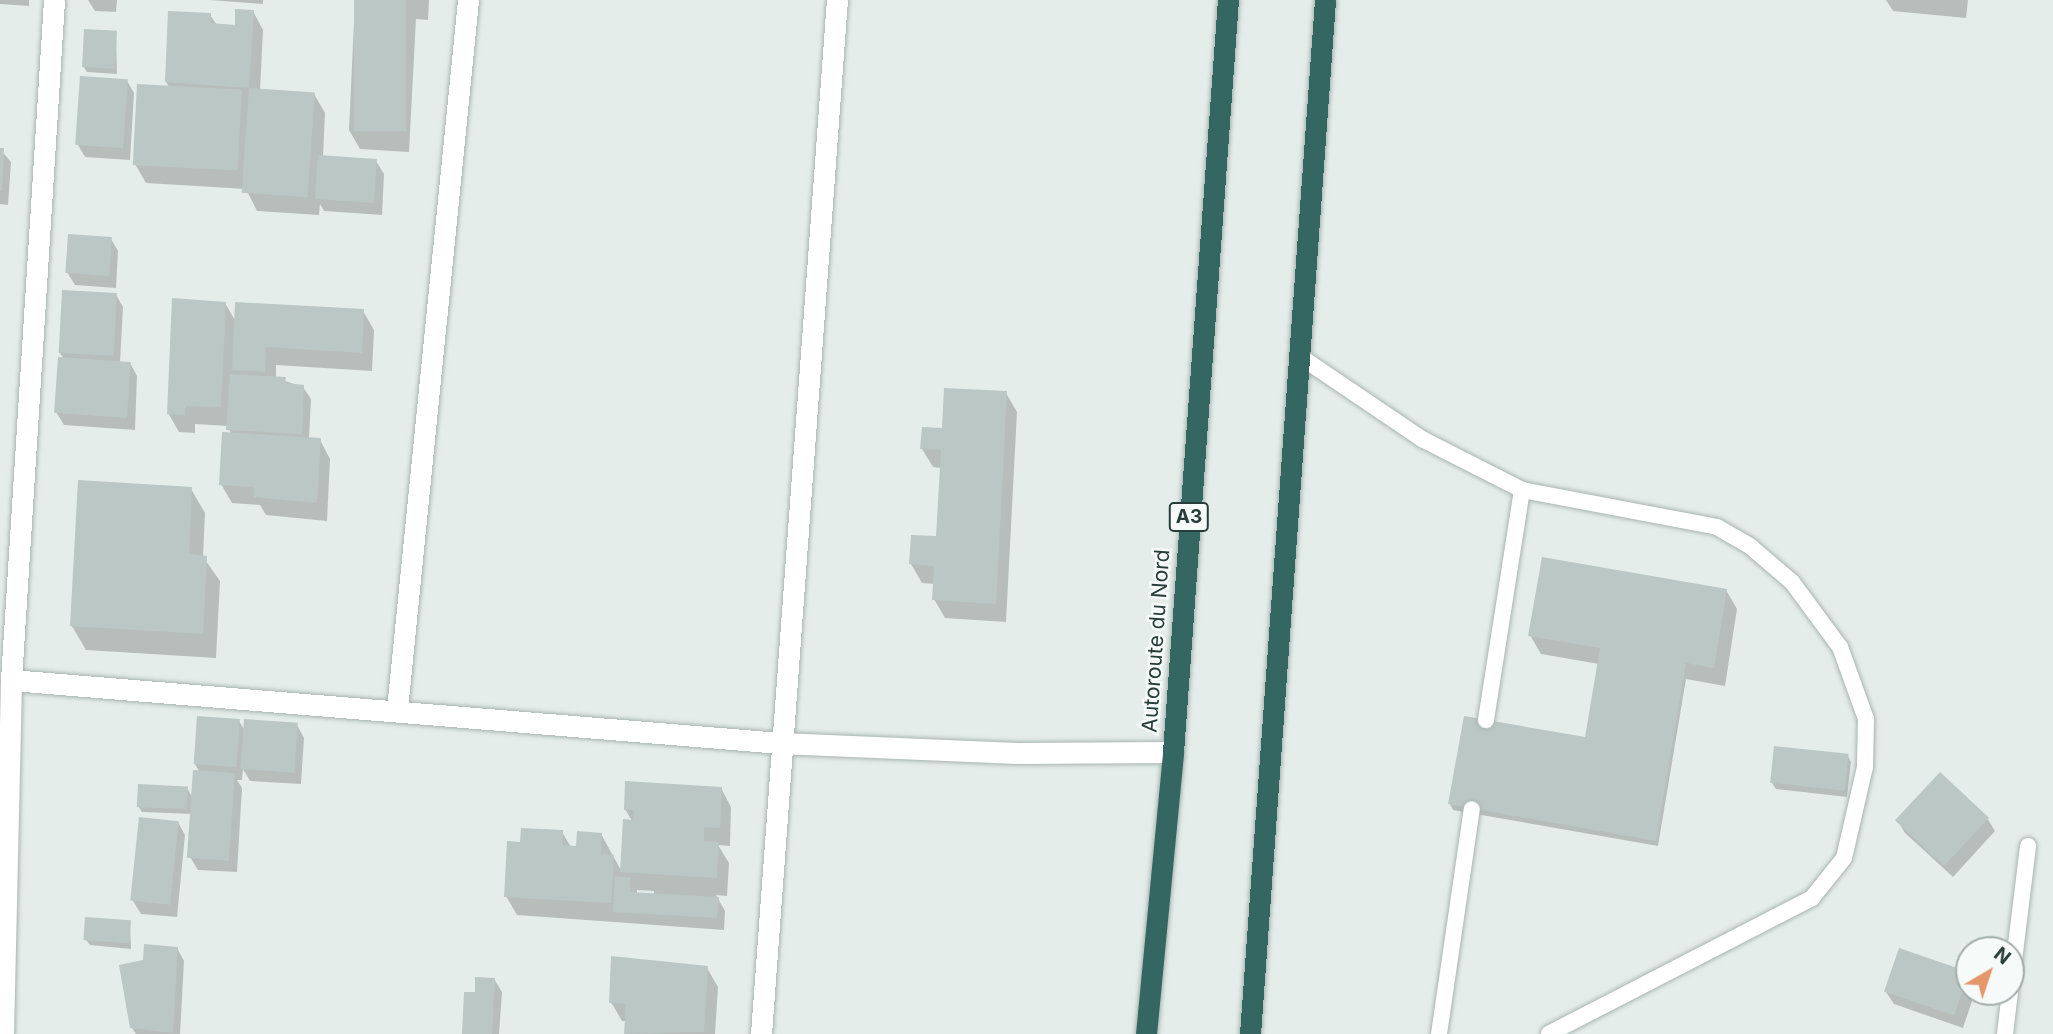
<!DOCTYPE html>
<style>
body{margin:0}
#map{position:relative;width:2053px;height:1034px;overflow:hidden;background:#e5edea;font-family:Inter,sans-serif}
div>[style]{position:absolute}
.shadow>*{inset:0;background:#0003}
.building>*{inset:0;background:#bbc7c4;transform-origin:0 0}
.roads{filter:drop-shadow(0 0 2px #a8b5b1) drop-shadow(0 0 2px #a8b5b1)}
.lane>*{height:16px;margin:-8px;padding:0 8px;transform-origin:8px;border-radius:8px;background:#fff}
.street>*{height:21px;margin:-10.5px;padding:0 10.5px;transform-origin:10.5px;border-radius:10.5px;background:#fff}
.highway>*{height:21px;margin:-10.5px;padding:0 10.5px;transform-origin:10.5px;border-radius:10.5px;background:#346762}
span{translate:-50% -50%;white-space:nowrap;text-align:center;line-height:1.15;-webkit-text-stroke:5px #f6faf8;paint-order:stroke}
.shield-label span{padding:2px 5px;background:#f6faf8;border:2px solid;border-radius:5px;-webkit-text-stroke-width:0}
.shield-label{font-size:19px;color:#263d39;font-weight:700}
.street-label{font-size:21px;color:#263d39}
.north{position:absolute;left:1955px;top:936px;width:70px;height:70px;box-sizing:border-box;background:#f6faf8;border:2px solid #a3aeac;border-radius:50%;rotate:39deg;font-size:19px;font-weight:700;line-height:28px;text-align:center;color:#263d39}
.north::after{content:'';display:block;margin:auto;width:24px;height:32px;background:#e5966b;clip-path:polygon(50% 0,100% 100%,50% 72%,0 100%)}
</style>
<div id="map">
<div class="shadow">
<i style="clip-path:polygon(0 0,29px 0,29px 6px,0 4px)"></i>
<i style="clip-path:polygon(88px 0,117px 0,116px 12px,95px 11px)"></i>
<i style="clip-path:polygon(209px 0,263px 0,263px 4px)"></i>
<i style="clip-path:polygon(355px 0,429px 0,428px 20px,416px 19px,409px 152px,360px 149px,349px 130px)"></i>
<i style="clip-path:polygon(1886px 0,1968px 0,1966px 18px,1893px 11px)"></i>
<i style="clip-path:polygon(253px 11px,263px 30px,260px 91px,314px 94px,325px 113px,323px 157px,376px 161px,384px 174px,382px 215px,324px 211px,320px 204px,319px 215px,257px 211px,246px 189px,146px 183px,135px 164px,170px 88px,166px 82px,210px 15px,217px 25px,236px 27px)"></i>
<i style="clip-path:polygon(116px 33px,117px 74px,87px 72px,83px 66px)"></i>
<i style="clip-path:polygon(127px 81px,134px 93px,130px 160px,85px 157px,78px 145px)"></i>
<i style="clip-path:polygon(0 149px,11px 162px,8px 205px,0 204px)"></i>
<i style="clip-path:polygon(111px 239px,118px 251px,116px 288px,75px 285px,67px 272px)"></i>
<i style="clip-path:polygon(116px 295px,123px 307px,120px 363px,130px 363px,137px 376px,135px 430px,64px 425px,56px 412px,64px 359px,60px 353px)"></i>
<i style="clip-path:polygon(225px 303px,236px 322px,363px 311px,374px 330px,372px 371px,276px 365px,276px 378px,303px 387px,311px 399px,309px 439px,320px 440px,330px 459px,327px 521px,266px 515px,260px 505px,232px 503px,221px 484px,231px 434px,228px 426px,195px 424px,195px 433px,179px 432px,168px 413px)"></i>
<i style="clip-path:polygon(1006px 393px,1017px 412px,1006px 622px,945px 618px,934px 599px,935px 584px,922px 583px,911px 564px,937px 538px,941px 468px,933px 467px,922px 449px,944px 430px)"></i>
<i style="clip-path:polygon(191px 489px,205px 513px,203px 557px,220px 581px,216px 658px,86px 650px,72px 626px)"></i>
<i style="clip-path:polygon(1726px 590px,1737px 609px,1725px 686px,1686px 679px,1658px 846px,1453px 810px,1450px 804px,1586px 739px,1599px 664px,1541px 654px,1530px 635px)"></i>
<i style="clip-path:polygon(239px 721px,245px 731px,297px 725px,304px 738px,301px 784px,250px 781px,243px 769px,242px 780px,237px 780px,242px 788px,237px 872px,198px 870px,190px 857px,193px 814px,142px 812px,138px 806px,187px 788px,194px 800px,200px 773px,195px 764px)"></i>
<i style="clip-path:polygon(1848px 756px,1851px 762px,1847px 797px,1776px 789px,1772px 783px)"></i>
<i style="clip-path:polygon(evenodd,721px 788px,731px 807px,730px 846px,718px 845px,729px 863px,727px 896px,716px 895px,725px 911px,724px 930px,517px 915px,506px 896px,522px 843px,562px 832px,571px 847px,578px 848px,601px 834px,622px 872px,632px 821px,625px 809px,721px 788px,637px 890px,654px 891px,654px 895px,637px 894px,637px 890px)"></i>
<i style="clip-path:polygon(1987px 818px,1995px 831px,1953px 877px,1905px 833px,1898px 821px)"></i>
<i style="clip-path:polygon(178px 822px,185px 835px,177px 917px,141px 914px,133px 901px)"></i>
<i style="clip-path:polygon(130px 922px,131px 949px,90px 945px,86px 940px)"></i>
<i style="clip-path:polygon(177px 948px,184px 961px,180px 1034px,136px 1034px,132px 1028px,145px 961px)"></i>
<i style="clip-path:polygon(1901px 950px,1969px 974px,1969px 992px,1975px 992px,1963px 1028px,1894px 1004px,1886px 992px)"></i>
<i style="clip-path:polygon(707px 968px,718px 987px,715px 1034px,626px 1034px,627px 1021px,622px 1021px,611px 1002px)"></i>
<i style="clip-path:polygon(494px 979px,502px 992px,499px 1034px,463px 1034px,477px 994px)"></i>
</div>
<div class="building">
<i style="left:354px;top:0;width:52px;height:131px"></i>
<i style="clip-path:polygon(235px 9px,254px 10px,249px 88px,165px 82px,168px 11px,211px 13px,211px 23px,235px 25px)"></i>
<i style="left:84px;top:29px;width:33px;height:38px;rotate:3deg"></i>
<i style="left:80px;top:76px;width:48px;height:69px;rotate:4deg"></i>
<i style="left:137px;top:84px;width:105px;height:81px;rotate:3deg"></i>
<i style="left:249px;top:88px;width:66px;height:105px;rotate:4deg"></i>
<i style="clip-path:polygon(0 148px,4px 148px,2px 191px,0 191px)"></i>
<i style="left:318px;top:155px;width:59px;height:44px;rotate:4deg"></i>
<i style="left:68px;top:234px;width:44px;height:39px;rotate:4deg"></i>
<i style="left:62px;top:290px;width:55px;height:63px;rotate:3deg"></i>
<i style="clip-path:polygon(172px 298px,226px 302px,221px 407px,185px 406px,185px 415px,167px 414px)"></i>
<i style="clip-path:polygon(235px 302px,364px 309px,362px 353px,266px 347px,265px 372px,232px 370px)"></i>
<i style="left:58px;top:357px;width:73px;height:56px;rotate:4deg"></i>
<i style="clip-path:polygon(230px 374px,286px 377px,285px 383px,304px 385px,302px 434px,226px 430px)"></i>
<i style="clip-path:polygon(944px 388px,1007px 391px,996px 604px,932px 600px,934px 566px,909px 564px,911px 535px,936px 536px,941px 450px,920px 449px,922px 427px,942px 428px)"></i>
<i style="clip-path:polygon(222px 432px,321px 438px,317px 503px,254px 497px,254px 487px,219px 485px)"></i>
<i style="clip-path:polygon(78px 480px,192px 487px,189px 554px,207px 556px,203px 634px,70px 626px)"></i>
<i style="clip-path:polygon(1542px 557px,1727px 589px,1714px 668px,1686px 663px,1656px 841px,1448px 804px,1464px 716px,1585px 737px,1600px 648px,1528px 636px)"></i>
<i style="left:197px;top:716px;width:43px;height:48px;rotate:4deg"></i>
<i style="left:244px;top:719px;width:54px;height:50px;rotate:4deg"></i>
<i style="left:1774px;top:746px;width:75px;height:37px;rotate:6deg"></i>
<i style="left:193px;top:770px;width:42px;height:88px;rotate:4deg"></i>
<i style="left:1940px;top:772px;width:67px;height:66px;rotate:43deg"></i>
<i style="clip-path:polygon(625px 781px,722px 787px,720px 828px,704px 827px,704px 841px,719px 842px,717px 878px,620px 872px,623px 819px,633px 820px,634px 810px,624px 810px)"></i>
<i style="left:138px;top:784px;width:50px;height:23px;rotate:3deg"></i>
<i style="left:139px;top:817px;width:40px;height:84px;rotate:6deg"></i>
<i style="clip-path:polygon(521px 828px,563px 830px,563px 845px,576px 846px,577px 831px,602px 833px,601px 854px,614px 855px,611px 903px,504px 897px,507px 841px,520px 842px)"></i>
<i style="clip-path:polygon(615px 876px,630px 877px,630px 892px,719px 897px,717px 918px,613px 912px)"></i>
<i style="left:85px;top:917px;width:46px;height:23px;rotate:4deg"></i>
<i style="clip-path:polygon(144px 944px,178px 947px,173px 1033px,130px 1028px,119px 965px,143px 960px)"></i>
<i style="left:1899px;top:948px;width:74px;height:46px;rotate:19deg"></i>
<i style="clip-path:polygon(611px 956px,708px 966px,704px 1032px,624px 1034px,626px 1004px,609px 1003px)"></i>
<i style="clip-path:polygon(475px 977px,495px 978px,492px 1034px,462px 1034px,464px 992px,475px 992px)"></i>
</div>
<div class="roads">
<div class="lane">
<i style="left:1298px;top:355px;width:150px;rotate:34.1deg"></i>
<i style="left:1422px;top:439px;width:112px;rotate:27deg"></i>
<i style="left:1522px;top:490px;width:233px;rotate:98.9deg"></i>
<i style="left:1522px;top:490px;width:198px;rotate:10.7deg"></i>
<i style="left:1717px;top:527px;width:39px;rotate:30deg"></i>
<i style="left:1751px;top:547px;width:54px;rotate:40.5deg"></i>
<i style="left:1792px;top:582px;width:81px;rotate:53.6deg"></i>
<i style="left:1840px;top:647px;width:77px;rotate:70.1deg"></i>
<i style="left:1866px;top:719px;width:48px;rotate:91.2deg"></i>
<i style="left:1865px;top:767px;width:93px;rotate:103deg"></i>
<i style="left:1844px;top:858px;width:51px;rotate:128.7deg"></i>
<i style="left:1812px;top:898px;width:296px;rotate:152.7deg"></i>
<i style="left:2011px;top:985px;width:140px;rotate:-83deg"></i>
<i style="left:1439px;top:1034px;width:227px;rotate:-81.7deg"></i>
<i style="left:2005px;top:1034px;width:42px;rotate:-83.2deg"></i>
</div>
<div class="street">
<i style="left:11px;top:680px;width:772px;rotate:4.68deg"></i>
<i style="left:780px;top:743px;width:237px;rotate:2.4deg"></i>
<i style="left:1017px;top:753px;width:156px;rotate:-0.4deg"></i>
<i style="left:397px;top:709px;width:713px;rotate:-84.28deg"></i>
<i style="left:3px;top:1034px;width:354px;rotate:-88.7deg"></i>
<i style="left:11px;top:680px;width:681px;rotate:-86.38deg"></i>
<i style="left:761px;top:1034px;width:1037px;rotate:-85.8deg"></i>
</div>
<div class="highway">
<i style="left:1146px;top:1034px;width:283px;rotate:-84.5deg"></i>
<i style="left:1173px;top:752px;width:754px;rotate:-85.82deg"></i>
<i style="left:1250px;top:1034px;width:1037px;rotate:-85.85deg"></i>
</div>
</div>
<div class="shield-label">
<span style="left:1189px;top:517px">A3</span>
</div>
<div class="street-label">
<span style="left:1156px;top:641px;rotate:-86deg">Autoroute du Nord</span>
</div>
<div class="north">N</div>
</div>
